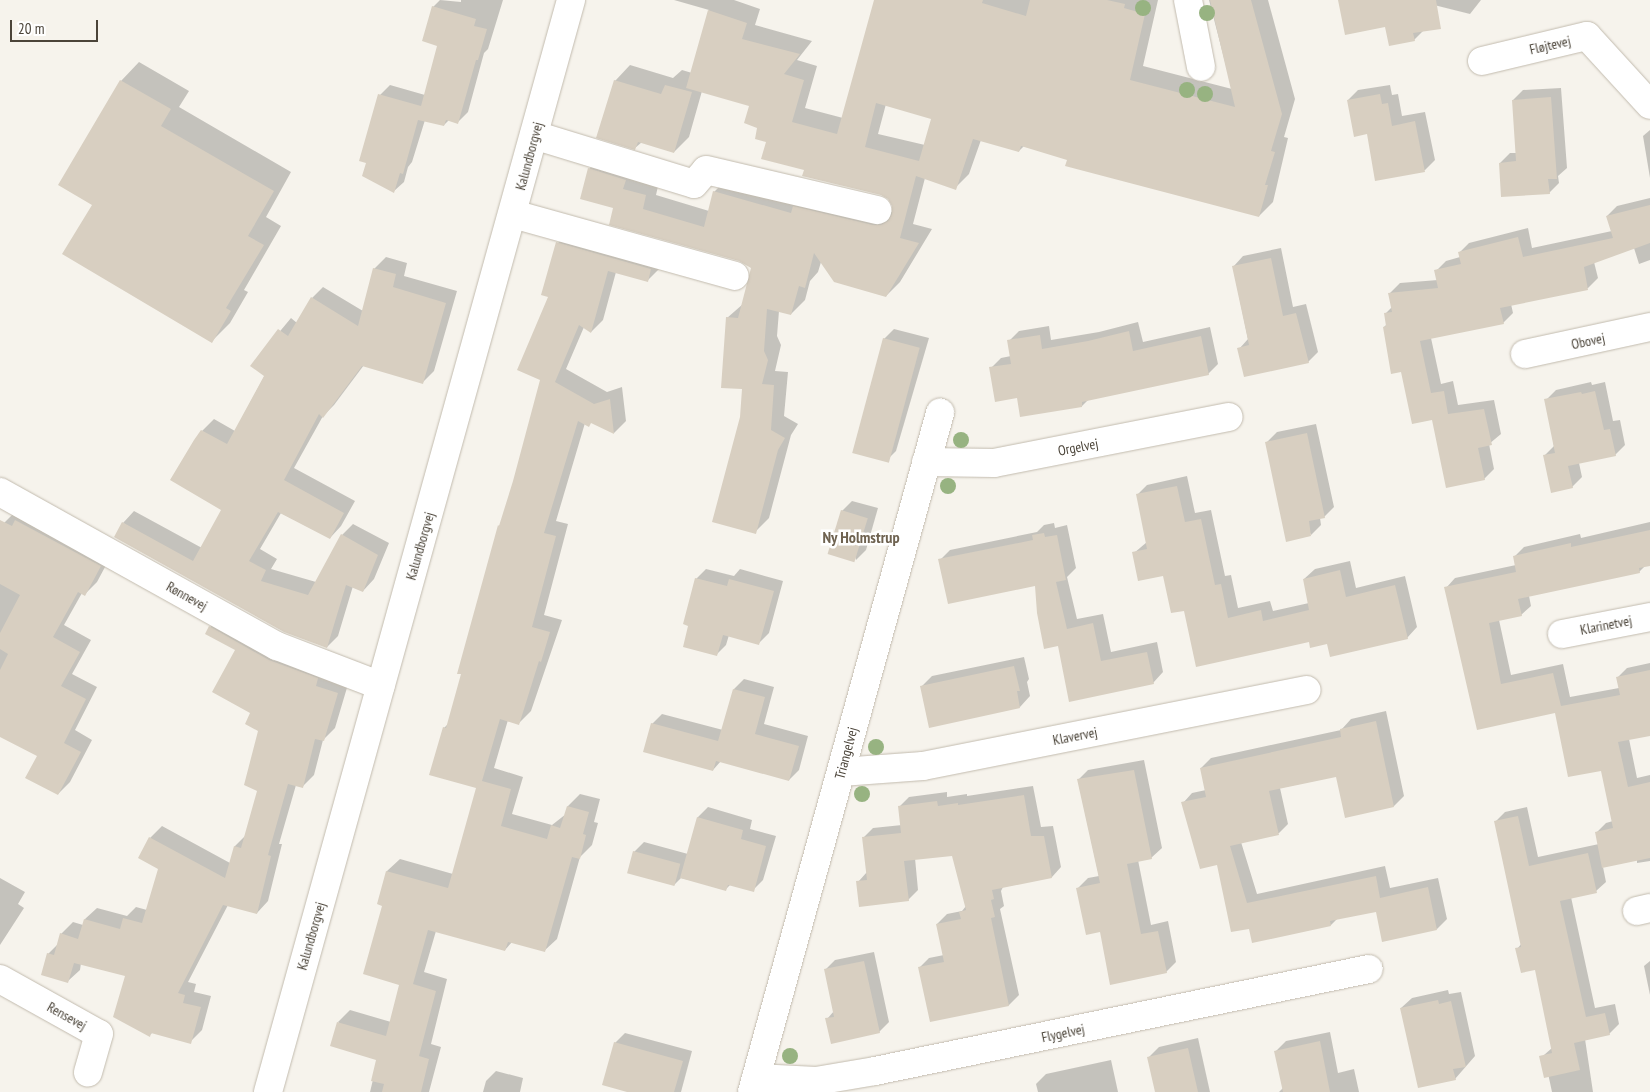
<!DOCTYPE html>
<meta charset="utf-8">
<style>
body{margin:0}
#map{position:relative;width:1650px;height:1092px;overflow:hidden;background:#f6f3ec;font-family:"PT Sans Narrow",sans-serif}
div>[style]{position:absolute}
.shadow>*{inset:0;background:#0003}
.building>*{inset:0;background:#d8cfc1;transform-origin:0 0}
.roads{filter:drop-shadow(0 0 1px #c2bbae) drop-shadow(0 0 1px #c2bbae)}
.minor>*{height:28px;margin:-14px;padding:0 14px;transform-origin:14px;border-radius:14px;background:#fff}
.trees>*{width:16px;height:16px;margin:-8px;border-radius:50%;background:#97b381}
span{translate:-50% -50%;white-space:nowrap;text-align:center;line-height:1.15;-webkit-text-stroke:5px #fff;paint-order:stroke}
.street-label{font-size:14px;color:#4b4439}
.quarter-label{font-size:16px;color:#6e6250;font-weight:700}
.scale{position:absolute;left:10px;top:20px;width:88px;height:22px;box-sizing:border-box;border:2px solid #4b4439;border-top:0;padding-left:6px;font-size:15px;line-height:18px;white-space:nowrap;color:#4b4439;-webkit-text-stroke:4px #fff;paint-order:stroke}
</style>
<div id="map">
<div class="shadow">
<i style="clip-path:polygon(440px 0,461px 2px,461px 0,503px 0,488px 49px,484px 53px,468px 112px,458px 122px,449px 120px,444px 125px,425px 120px,412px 162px,408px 167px,404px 182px,394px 191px,380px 95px,390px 85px,425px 95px,438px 45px,433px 7px)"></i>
<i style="clip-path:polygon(evenodd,674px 0,734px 0,760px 9px,755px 25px,812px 41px,797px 60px,817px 66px,805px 108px,843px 118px,875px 0,1158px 0,1143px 66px,1232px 89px,1209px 0,1268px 0,1295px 99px,1284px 137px,1288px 138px,1273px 202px,1259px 216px,1024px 146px,1019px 151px,981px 140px,969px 174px,955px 188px,925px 178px,913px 224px,932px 229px,900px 282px,886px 296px,821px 262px,818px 272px,810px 281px,805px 300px,791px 314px,779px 311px,777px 336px,781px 345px,775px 371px,788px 372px,784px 416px,798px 424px,791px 435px,769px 518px,755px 532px,742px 417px,744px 388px,727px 318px,743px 304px,753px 268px,740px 260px,615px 208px,589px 169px,603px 155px,659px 182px,656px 195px,709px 211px,714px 192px,728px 178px,888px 212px,893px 212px,893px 205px,888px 197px,805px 169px,767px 141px,751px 105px,702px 91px,689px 137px,674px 152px,642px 142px,635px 148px,615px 81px,630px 65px,673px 78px,682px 70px,692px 73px,709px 10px,674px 0,886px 104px,932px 118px,925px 145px,878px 134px,886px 104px)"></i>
<i style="clip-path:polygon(1339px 0,1418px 0,1424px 30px,1414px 40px)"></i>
<i style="clip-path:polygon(1431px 0,1481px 0,1470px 14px,1430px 4px)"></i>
<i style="clip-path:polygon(139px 62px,189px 91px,179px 107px,291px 172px,266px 217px,281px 226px,244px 290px,248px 292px,230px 323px,212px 341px,93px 204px,121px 81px)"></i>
<i style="clip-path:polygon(1390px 85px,1392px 95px,1398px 94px,1402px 116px,1425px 112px,1435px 160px,1425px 170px,1376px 180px,1368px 133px,1348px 100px,1358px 90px)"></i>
<i style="clip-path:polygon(1561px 88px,1567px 168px,1558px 176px,1559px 183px,1549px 193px,1500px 163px,1510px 153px,1517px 153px,1513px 100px,1523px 90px)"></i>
<i style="clip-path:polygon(1650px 130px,1650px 178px,1643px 136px)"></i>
<i style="clip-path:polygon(1650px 198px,1650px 260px,1639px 264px,1634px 248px,1594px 262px,1598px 278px,1588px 288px,1511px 304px,1513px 313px,1503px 323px,1431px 338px,1441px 384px,1453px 381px,1458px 405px,1494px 400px,1501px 434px,1489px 444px,1494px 469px,1484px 479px,1433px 419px,1402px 370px,1384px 327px,1387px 324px,1385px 314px,1392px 307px,1390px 293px,1400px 283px,1438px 280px,1436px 271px,1446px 261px,1460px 257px,1459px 253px,1469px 243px,1528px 228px,1532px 248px,1612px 231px,1607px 216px,1617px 206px)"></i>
<i style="clip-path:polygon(570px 231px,660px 268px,647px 281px,616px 272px,603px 320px,591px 332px,584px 327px,566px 369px,607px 392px,622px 387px,626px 421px,614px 433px,592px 422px,585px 423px,556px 521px,568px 524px,544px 615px,562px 620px,531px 711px,519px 723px,508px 720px,494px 768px,523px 777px,512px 814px,552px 825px,566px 814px,568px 806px,580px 794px,600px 799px,594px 822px,598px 823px,592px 845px,580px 857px,557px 939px,544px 951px,512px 942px,505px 950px,436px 931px,424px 972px,447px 979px,431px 1044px,441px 1047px,429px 1092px,370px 1092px,378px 1059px,338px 1022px,350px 1010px,391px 1022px,400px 984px,384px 905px,378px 904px,387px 871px,400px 859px,453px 874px,478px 787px,444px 728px,448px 724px,463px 673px,499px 526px,502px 523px,542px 379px,549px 296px,558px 243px)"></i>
<i style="clip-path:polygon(1281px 248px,1293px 307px,1306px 304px,1318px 352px,1308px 362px,1239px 349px,1248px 339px,1233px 267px,1243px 256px)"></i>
<i style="clip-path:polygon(386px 257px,407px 263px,404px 276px,457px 291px,434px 371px,423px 382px,364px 365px,334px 405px,323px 416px,294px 468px,355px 501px,341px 526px,330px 538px,281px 513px,260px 549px,277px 559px,271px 569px,316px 582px,342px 535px,353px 524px,389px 543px,374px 579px,363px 591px,353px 586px,338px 636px,327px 647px,123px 523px,134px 511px,202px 548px,223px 509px,202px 431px,214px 419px,235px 431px,265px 375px,252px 365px,291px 318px,297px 323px,312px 298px,323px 287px,363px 311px,374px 269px)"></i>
<i style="clip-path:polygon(1138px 322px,1143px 342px,1210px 327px,1218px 364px,1208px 374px,1088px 400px,1082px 406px,1018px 397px,991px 368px,1001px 358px,1011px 356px,1009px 341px,1019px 331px,1049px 326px,1051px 340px,1099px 332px)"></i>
<i style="clip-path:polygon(894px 329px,929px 338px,896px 451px,886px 461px,884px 339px)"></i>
<i style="clip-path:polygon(1591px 382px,1592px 385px,1605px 382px,1613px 421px,1620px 420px,1625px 445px,1615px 455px,1579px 463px,1582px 477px,1572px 487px,1544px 456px,1554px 446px,1546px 400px,1556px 390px)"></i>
<i style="clip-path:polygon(1316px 424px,1334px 507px,1324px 517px,1320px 518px,1321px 525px,1311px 535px,1267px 442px,1277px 432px)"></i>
<i style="clip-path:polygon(1187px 476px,1195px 513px,1211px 510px,1225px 576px,1231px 575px,1238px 608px,1270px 601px,1273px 611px,1309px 603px,1304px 579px,1315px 569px,1350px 561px,1356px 588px,1405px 576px,1417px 627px,1407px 638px,1328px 642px,1310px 640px,1185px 609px,1164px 574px,1134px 553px,1147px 542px,1137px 495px,1147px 485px)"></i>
<i style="clip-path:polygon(852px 501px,878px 508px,866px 550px,856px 560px,842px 511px)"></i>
<i style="clip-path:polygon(16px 511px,112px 554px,97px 582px,85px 594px,82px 593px,64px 625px,91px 640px,72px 674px,97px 687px,75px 730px,92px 740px,70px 782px,58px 794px,39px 755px,0 724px,0 531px,4px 523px)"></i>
<i style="clip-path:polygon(1650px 522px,1650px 565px,1645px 566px,1639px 572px,1529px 596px,1531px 606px,1521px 615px,1499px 620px,1511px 675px,1563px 664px,1570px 697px,1619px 688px,1617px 678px,1627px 668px,1650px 663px,1650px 734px,1629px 739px,1637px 778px,1650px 775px,1650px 861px,1637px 863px,1637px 860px,1603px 867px,1606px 882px,1596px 891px,1571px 897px,1595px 1008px,1615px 1004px,1619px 1024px,1609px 1034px,1585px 1039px,1593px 1092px,1552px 1092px,1544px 1055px,1552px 1048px,1536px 969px,1517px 949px,1522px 943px,1495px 822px,1505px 812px,1527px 807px,1538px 857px,1599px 844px,1596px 833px,1606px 823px,1613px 821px,1602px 769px,1556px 712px,1478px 728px,1446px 588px,1455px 578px,1516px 565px,1515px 556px,1524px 547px,1580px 534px,1581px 538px)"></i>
<i style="clip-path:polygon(1054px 523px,1055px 528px,1067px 525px,1076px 568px,1067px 577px,1077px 619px,1103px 614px,1111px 652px,1157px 642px,1163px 672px,1153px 683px,1058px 645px,1036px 585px,940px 560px,950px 550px,1037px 532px,1044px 525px)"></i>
<i style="clip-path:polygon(706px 569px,734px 576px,740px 569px,783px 581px,769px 633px,759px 643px,729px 635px,726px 645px,716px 655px,690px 625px,696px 579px)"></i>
<i style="clip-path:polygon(222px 615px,349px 681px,335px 728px,323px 740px,314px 775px,302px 787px,296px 785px,279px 844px,282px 844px,268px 901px,257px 913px,228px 905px,188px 982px,196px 984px,194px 992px,211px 996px,202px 1030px,190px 1042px,153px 1032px,149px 1036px,126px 975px,81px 963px,80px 970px,68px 981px,48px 954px,58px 944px,61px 934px,73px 922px,83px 925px,85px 919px,97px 908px,127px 916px,136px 907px,147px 910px,160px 869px,150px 838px,162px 826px,230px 863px,235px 846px,246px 835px,258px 791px,260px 730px,252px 712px,237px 650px,210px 627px)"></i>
<i style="clip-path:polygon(1024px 657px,1029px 679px,1027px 682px,1030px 696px,1020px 707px,922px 686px,932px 676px)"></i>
<i style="clip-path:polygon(744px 679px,774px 687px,764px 724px,808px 736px,799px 770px,789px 780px,721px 761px,713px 770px,652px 724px,662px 714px,723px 730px,734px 689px)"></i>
<i style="clip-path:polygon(1386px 711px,1404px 796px,1394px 806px,1346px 816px,1337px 776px,1280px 788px,1288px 824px,1279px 833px,1241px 842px,1257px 894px,1385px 866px,1390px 888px,1438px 878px,1447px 919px,1437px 929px,1377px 910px,1338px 918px,1331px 925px,1250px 927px,1218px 864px,1183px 803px,1192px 793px,1206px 790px,1201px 768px,1211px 758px,1341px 730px,1351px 719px)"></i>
<i style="clip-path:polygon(1144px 760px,1162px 848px,1151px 858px,1138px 860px,1151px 925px,1168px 921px,1176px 962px,1166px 972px,1101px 930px,1078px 888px,1088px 878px,1099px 876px,1078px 780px,1088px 770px)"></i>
<i style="clip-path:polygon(1033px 786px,1041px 827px,1053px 826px,1061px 867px,1052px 877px,1003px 887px,1001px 891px,1004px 906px,1000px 909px,1019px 995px,1009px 1005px,931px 1020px,919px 968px,929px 958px,944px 955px,937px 924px,947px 914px,962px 911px,966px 906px,953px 854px,915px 858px,918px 890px,908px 900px,858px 882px,867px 872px,863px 838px,873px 828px,902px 825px,899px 807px,909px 797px,947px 792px,947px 797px,967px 794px,967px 796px)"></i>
<i style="clip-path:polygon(708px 807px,752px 820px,750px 829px,776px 836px,763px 880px,753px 890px,731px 884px,726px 889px,681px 878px,674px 885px,634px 852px,644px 842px,688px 854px,698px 817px)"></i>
<i style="clip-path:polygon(0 878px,25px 892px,18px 904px,24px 908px,0 945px)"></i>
<i style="clip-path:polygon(874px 952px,889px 1022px,879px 1032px,827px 1019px,834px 1011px,825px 970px,835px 960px)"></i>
<i style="clip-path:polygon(1650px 961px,1650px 995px,1644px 966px)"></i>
<i style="clip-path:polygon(1448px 990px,1449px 994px,1461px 992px,1475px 1056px,1455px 1079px,1401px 1008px,1412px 998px)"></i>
<i style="clip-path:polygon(1330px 1032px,1338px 1073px,1354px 1069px,1359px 1092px,1279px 1092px,1283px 1088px,1276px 1051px,1286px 1041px)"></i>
<i style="clip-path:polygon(625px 1033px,692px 1051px,681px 1092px,632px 1092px,615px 1043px)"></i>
<i style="clip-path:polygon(1198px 1038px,1210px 1092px,1156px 1092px,1149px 1057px,1159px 1047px)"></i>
<i style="clip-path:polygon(1111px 1060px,1118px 1092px,1038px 1092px,1036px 1084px,1046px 1074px)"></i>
<i style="clip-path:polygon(496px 1071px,523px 1078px,520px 1092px,483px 1092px,486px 1081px)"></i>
</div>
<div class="building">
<i style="clip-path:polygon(evenodd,874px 0,983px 0,982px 3px,1026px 16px,1030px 0,1107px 0,1125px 4px,1124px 8px,1145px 14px,1130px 80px,1235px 107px,1210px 0,1251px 0,1282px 114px,1271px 151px,1275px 152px,1265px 185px,1268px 185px,1259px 217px,1065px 166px,1067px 160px,1021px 146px,1019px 152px,973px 139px,956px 190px,916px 176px,900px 238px,919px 243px,886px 297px,834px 282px,814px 253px,805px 288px,799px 286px,791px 315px,767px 309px,764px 351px,768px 360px,762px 384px,774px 385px,771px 430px,785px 438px,778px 450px,756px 534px,712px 522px,740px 417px,742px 389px,721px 388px,726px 317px,738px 318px,751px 268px,739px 261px,609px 225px,613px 208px,580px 199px,588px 168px,626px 180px,623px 189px,646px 195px,643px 209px,704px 227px,713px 191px,791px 213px,793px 206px,873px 225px,881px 225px,888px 221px,892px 214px,892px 206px,888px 199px,881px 195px,802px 176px,804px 170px,761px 159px,766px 142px,755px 139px,757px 128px,744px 123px,749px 106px,686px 88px,708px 10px,747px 23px,742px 39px,800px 54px,784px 74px,804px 80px,792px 122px,837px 134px,874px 0,876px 103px,931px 119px,919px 161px,865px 147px,876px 103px)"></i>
<i style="clip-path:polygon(1338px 0,1436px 0,1441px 29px,1413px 33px,1415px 41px,1389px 46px,1385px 27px,1345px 35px)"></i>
<i style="clip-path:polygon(432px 6px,476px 19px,474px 26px,487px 29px,478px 60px,476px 60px,458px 124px,446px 120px,444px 126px,418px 120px,403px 174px,400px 173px,394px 193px,362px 176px,366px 163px,359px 161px,378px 94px,421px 106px,437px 46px,422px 41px)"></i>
<i style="clip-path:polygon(120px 80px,171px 109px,161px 126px,274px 191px,248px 236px,264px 245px,226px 308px,231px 311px,212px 343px,62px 254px,92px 205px,58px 185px)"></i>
<i style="clip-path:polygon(614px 80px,661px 94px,665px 85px,692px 92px,674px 153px,638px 142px,635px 150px,596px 138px)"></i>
<i style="clip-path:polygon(1380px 94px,1382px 104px,1388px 103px,1392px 126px,1415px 121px,1425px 172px,1375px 181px,1367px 134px,1354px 137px,1347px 100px)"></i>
<i style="clip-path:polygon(1551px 97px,1557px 179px,1548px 179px,1550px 194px,1501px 197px,1499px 163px,1516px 161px,1512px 100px)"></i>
<i style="clip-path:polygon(1650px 205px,1650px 243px,1584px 267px,1588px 290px,1500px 308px,1504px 324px,1420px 341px,1431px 393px,1444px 391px,1448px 414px,1484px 409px,1492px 445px,1478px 448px,1485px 480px,1446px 488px,1432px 420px,1412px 424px,1401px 372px,1391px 374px,1383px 327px,1386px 326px,1384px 313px,1392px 312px,1388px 293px,1438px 288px,1434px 270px,1461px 264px,1458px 252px,1518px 237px,1523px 257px,1613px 238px,1606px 216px)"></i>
<i style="clip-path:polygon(556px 242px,651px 269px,648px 282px,608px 271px,591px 333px,579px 325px,555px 382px,594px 404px,610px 399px,614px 434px,591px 423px,589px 427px,578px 421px,544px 533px,556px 536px,532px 627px,550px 632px,541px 662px,539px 661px,519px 725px,500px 719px,482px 781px,511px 789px,501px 826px,547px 839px,551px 825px,560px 828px,567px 806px,589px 812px,583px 834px,586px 835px,580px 859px,572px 857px,545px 952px,508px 942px,505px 951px,428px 930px,413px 984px,436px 991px,419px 1056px,429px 1059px,421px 1092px,382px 1092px,384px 1084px,371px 1081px,376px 1060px,330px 1046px,337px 1022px,386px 1036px,399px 985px,363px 974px,382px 906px,377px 904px,386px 871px,448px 888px,476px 788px,429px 775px,443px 727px,446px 728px,461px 674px,457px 674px,498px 525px,499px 526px,513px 481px,540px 380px,517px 370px,548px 297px,541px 295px)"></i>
<i style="clip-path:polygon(1271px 258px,1283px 316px,1296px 313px,1309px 363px,1244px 377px,1237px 348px,1249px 345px,1232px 266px)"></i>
<i style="clip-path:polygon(373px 268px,396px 274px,393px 287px,446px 303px,423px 384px,362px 366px,323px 418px,319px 414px,284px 480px,344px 513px,330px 539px,278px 512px,249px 561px,266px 570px,261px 581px,308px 595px,341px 534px,378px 555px,363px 592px,346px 585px,327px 648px,284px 632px,114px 537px,122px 522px,193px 561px,221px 510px,170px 480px,194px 440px,201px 430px,227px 444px,264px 376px,250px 366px,278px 329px,288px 336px,311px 297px,358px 326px)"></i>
<i style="clip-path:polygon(1129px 331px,1133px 351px,1201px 336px,1209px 375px,1082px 402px,1082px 407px,1020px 417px,1017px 398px,995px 402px,989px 367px,1011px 364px,1007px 340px,1040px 335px,1042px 349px,1088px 341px)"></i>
<i style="left:883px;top:338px;width:38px;height:119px;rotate:15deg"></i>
<i style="clip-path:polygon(1595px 391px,1604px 430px,1610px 429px,1616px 456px,1568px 466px,1573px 488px,1551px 493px,1543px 455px,1555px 453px,1544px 399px,1581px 392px,1582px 394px)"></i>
<i style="clip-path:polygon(1307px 433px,1325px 518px,1309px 521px,1311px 536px,1286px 542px,1265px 442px)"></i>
<i style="clip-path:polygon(1177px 486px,1185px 522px,1201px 519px,1215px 585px,1221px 584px,1228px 618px,1261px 610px,1263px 621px,1309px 610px,1303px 579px,1340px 570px,1346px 597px,1395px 585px,1408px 639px,1330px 657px,1327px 644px,1310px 648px,1309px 642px,1196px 667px,1184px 611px,1171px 613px,1163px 576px,1138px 581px,1132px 552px,1147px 549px,1136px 494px)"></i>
<i style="left:841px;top:510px;width:28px;height:46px;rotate:17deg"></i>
<i style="clip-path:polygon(0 520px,12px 526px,15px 520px,101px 566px,85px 596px,78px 592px,53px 637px,80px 652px,61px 686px,86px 699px,64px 743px,81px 752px,58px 795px,25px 778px,37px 756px,0 737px,0 670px,8px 654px,0 649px,0 633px,20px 595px,0 584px)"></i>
<i style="clip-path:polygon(1650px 530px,1650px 566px,1639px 568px,1640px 573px,1518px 599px,1522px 616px,1489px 623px,1501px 684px,1553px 673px,1561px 706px,1620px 695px,1616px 677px,1650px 670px,1650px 736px,1618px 742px,1628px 787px,1650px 782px,1650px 858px,1602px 868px,1595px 832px,1613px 828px,1601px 771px,1568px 777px,1555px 713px,1477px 730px,1444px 587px,1516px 572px,1513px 556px,1571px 543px,1571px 547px)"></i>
<i style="clip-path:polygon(1044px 533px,1045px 537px,1057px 535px,1066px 580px,1056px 582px,1067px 629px,1093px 623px,1101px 661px,1147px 652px,1154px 684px,1069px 702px,1058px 646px,1044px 649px,1037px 613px,1035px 586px,948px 604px,938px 559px,1033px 540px,1032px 535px)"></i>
<i style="clip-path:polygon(695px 578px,727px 586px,729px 579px,774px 591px,759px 645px,723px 635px,717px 656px,683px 647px,688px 626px,683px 624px)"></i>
<i style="clip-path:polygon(209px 626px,269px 660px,318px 678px,316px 686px,338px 693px,324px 741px,315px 739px,303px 788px,288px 784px,268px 855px,271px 856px,257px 914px,223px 905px,178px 993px,185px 995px,183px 1003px,201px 1007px,191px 1044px,151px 1033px,150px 1037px,113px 1017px,125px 976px,74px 963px,68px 983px,41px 975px,47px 953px,54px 955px,60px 933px,78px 939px,84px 919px,120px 929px,123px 918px,142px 923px,158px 869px,138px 858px,149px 837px,225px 878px,234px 846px,241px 848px,257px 791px,244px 785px,258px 731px,245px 724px,250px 713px,212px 692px,235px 650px,205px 634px)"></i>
<i style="clip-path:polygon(1014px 666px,1020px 691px,1017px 691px,1020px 708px,929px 728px,920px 686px)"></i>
<i style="clip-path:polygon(733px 689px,765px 697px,755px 734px,799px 746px,789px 781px,716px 761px,713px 771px,643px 752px,651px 723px,718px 741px)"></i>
<i style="clip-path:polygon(1376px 721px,1394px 807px,1345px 818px,1336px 777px,1269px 791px,1279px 835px,1230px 846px,1247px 903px,1376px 876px,1380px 898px,1428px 887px,1437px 930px,1382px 942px,1376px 912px,1330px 921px,1331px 926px,1252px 943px,1249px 929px,1231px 932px,1217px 865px,1200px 869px,1181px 802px,1206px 797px,1200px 768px,1341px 737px,1340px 729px)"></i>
<i style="clip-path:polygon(1134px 770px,1152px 859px,1127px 864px,1141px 934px,1158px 931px,1167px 973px,1110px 985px,1100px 932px,1086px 935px,1076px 888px,1100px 883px,1077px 779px)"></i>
<i style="clip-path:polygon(1024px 795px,1031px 836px,1044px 836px,1052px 878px,992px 890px,994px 899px,991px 900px,995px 917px,991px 918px,1009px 1006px,930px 1022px,918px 967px,944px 962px,936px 924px,961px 919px,959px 912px,966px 910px,952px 856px,904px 861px,909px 901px,859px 907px,856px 881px,867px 880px,862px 837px,901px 833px,898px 806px,937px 801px,938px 806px,958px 803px,958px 805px)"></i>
<i style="clip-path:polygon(1518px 816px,1529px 866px,1588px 853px,1597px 893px,1560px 901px,1586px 1017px,1605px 1013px,1610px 1035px,1574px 1043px,1580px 1070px,1544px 1078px,1539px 1056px,1552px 1053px,1535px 970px,1521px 973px,1515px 948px,1521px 947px,1494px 821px)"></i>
<i style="clip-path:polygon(697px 817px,743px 830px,741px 839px,766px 846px,754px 892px,728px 885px,726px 891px,680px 878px)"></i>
<i style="left:633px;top:851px;width:49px;height:23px;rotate:15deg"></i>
<i style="clip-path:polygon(864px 961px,880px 1033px,831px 1044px,825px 1018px,834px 1017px,824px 969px)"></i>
<i style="clip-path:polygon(1438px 1000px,1439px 1004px,1451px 1001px,1466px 1067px,1453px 1069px,1456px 1080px,1418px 1088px,1400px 1008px)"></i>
<i style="clip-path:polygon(1320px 1041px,1330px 1092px,1283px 1092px,1274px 1051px)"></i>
<i style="clip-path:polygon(614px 1042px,683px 1061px,674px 1092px,627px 1092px,602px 1085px)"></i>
<i style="clip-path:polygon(1188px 1048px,1198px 1092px,1155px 1092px,1147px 1057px)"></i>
</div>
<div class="roads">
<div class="minor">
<i style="left:1188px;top:0;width:68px;rotate:79deg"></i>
<i style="left:1482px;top:61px;width:108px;rotate:-13.4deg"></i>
<i style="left:1587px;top:36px;width:93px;rotate:47.6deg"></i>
<i style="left:534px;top:135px;width:167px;rotate:17deg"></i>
<i style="left:694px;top:184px;width:18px;rotate:-49deg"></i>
<i style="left:706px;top:170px;width:176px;rotate:13.2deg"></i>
<i style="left:513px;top:214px;width:230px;rotate:15.6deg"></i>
<i style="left:1525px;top:354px;width:128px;rotate:-12.2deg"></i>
<i style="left:926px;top:462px;width:68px;rotate:0.8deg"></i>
<i style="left:994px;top:463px;width:239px;rotate:-11.1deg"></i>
<i style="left:0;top:492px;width:317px;rotate:29.1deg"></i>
<i style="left:277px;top:646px;width:111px;rotate:21deg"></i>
<i style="left:1562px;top:634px;width:90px;rotate:-10.9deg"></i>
<i style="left:841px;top:772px;width:82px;rotate:-4.2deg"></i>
<i style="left:923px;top:766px;width:391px;rotate:-11.2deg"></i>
<i style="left:1637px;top:911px;width:13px;rotate:-13deg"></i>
<i style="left:0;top:979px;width:113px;rotate:29.1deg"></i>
<i style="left:99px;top:1034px;width:40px;rotate:106deg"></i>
<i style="left:756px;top:1078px;width:60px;rotate:2.9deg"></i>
<i style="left:816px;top:1081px;width:60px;rotate:-9.6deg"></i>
<i style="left:875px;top:1071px;width:504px;rotate:-11.67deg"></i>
<i style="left:268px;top:1092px;width:1133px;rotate:-74.49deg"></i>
<i style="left:752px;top:1092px;width:705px;rotate:-74.52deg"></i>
</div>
</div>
<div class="trees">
<i style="left:1143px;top:8px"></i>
<i style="left:1207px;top:13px"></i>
<i style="left:1187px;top:90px"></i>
<i style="left:1205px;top:94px"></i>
<i style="left:961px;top:440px"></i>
<i style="left:948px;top:486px"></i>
<i style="left:876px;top:747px"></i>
<i style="left:862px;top:794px"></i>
<i style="left:790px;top:1056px"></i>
</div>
<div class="street-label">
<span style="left:1550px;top:45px;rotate:-13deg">Fløjtevej</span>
<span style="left:529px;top:156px;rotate:-75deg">Kalundborgvej</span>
<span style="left:1588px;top:341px;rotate:-12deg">Obovej</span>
<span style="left:1078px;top:447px;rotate:-11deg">Orgelvej</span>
<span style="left:420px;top:546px;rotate:-74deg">Kalundborgvej</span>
<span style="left:187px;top:596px;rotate:29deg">Rønnevej</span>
<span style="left:1606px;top:625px;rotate:-11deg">Klarinetvej</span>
<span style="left:1075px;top:736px;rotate:-11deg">Klavervej</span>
<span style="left:846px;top:753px;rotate:-75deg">Triangelvej</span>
<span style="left:311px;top:936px;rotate:-74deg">Kalundborgvej</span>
<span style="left:67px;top:1016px;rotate:29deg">Rensevej</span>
<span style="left:1063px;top:1033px;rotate:-12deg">Flygelvej</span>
</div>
<div class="quarter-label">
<span style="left:861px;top:537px">Ny Holmstrup</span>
</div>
<div class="scale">20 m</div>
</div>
